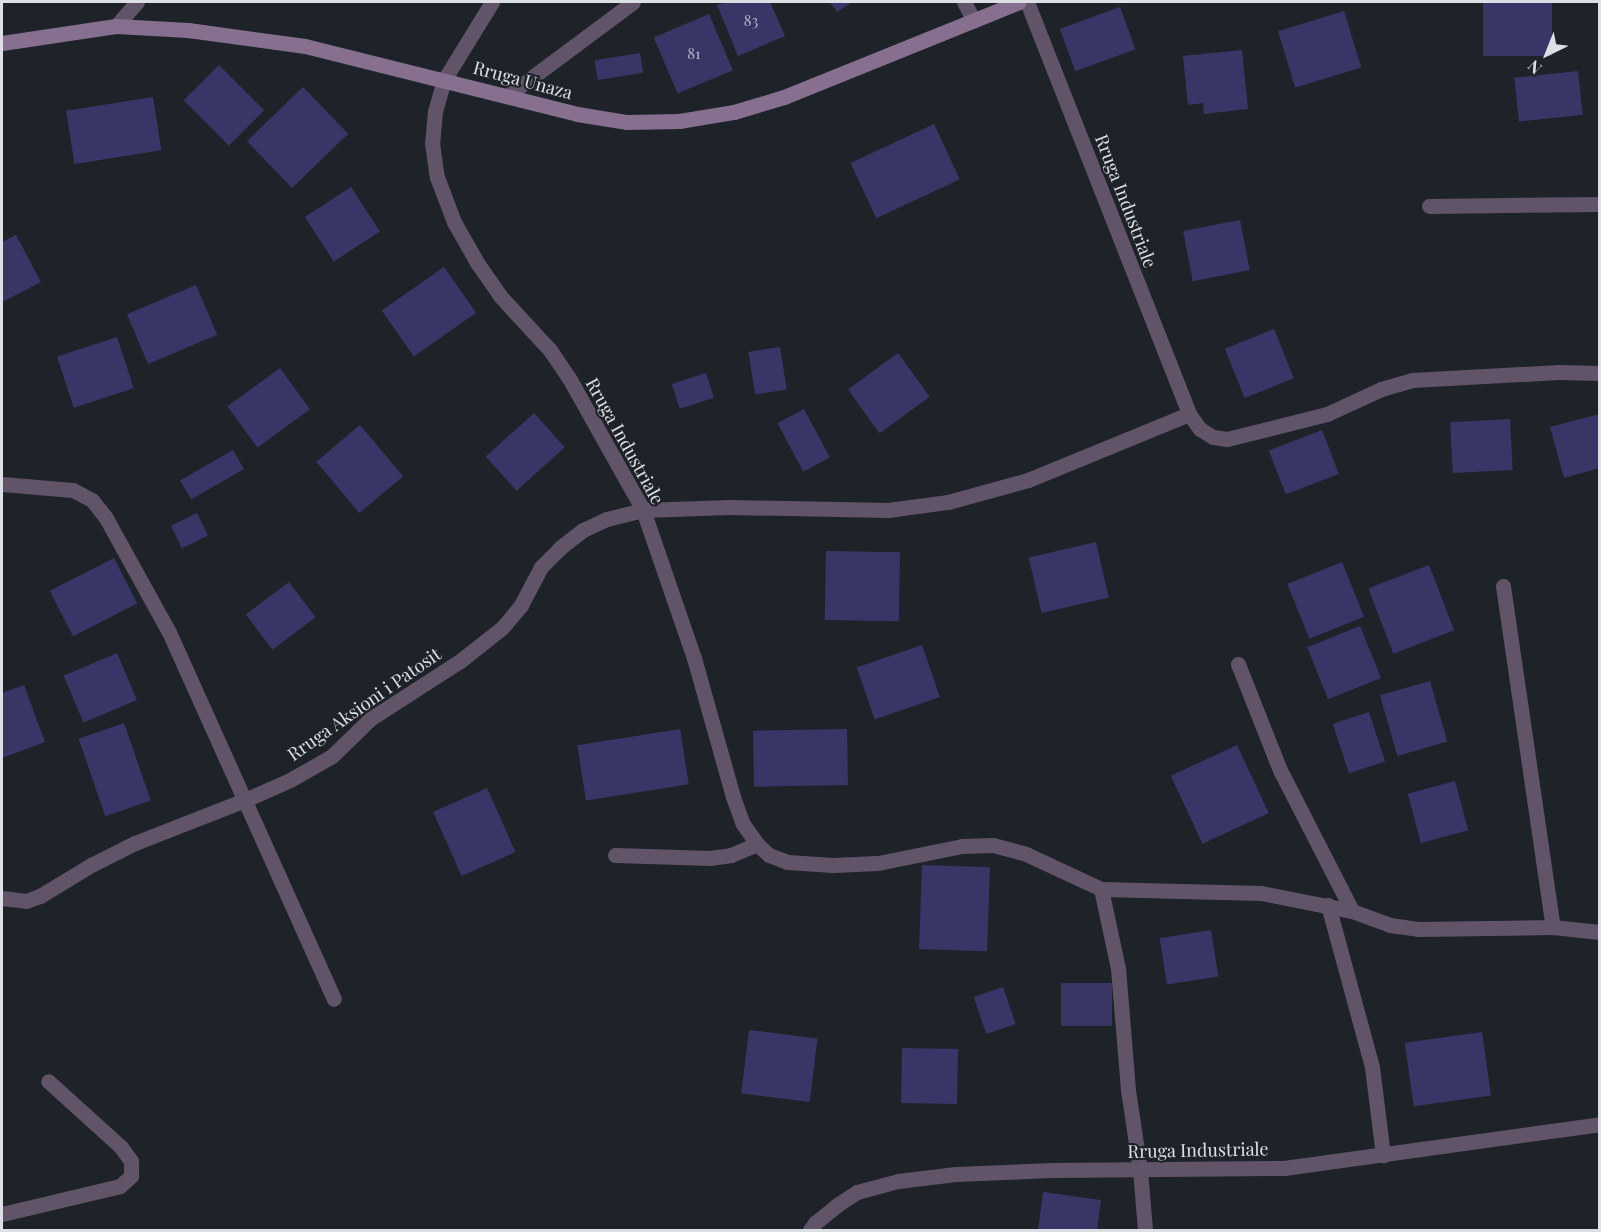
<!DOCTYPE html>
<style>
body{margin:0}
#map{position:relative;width:1601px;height:1232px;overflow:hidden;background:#1e232a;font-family:"Playfair Display",serif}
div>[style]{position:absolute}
.building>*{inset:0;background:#393667;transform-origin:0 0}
.service>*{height:15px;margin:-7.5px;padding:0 7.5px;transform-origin:7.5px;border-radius:7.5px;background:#625468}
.minor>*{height:15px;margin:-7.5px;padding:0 7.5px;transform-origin:7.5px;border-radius:7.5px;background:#625468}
.secondary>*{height:15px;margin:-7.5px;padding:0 7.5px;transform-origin:7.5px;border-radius:7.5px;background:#866f8f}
span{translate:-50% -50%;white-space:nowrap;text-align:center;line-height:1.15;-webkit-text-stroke:4.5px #1e232a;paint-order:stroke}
.number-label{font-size:15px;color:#b3b6c6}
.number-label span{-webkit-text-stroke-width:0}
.street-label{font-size:18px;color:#dce0e5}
.frame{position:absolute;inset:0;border:3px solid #dce0e5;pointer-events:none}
.north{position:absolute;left:1517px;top:24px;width:60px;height:60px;-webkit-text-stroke:4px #1e232a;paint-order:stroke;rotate:223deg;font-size:16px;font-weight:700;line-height:24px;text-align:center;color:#dce0e5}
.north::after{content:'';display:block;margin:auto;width:21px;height:27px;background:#dce0e5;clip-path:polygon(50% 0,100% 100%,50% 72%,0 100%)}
</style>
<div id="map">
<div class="building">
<i style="clip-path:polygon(726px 2px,770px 2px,785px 36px,738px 56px,717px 5px)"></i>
<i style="clip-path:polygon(830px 2px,852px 2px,837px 12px)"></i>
<i style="left:1483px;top:2px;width:69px;height:54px"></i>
<i style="left:1120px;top:7px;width:45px;height:64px;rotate:70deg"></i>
<i style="left:1344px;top:11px;width:59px;height:69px;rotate:73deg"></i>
<i style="left:709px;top:14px;width:61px;height:60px;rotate:67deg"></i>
<i style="clip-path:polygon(1242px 50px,1248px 109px,1204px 114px,1203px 103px,1188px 105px,1183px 56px)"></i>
<i style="left:640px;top:53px;width:20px;height:46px;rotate:81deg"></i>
<i style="left:219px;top:65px;width:64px;height:50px;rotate:45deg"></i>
<i style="left:1578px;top:71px;width:44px;height:64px;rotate:84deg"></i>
<i style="left:303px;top:87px;width:65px;height:78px;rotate:46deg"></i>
<i style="left:153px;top:97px;width:54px;height:88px;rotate:81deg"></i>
<i style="left:934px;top:124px;width:61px;height:92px;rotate:65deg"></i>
<i style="left:351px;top:187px;width:53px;height:55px;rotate:57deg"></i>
<i style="left:1240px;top:220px;width:51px;height:58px;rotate:79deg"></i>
<i style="clip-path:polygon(16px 235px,41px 282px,2px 302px,2px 242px)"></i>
<i style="left:444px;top:267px;width:56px;height:76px;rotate:55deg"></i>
<i style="left:196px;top:285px;width:54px;height:75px;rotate:67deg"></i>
<i style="left:1274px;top:329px;width:53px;height:53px;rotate:68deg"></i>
<i style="left:117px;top:337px;width:54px;height:63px;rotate:72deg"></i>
<i style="left:780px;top:347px;width:43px;height:32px;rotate:81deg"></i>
<i style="left:898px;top:353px;width:54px;height:62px;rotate:54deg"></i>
<i style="left:280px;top:368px;width:51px;height:65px;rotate:54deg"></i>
<i style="left:706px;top:373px;width:26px;height:36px;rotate:72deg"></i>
<i style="left:804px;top:409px;width:55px;height:30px;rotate:62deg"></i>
<i style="left:534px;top:413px;width:46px;height:65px;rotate:48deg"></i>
<i style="clip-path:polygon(1600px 414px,1600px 468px,1564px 478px,1550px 427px)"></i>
<i style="left:1510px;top:419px;width:51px;height:60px;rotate:87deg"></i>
<i style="left:360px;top:425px;width:67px;height:57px;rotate:50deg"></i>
<i style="left:1322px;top:430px;width:47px;height:57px;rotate:69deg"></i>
<i style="left:233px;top:450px;width:22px;height:61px;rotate:60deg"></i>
<i style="left:197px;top:513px;width:25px;height:29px;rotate:64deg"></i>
<i style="left:1096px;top:542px;width:57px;height:69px;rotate:77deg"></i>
<i style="left:826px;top:551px;width:74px;height:69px;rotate:1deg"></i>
<i style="left:114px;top:558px;width:51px;height:72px;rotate:63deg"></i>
<i style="left:1342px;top:562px;width:59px;height:59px;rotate:68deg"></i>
<i style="left:1429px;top:565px;width:70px;height:65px;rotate:69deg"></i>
<i style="left:289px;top:582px;width:44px;height:54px;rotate:53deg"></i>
<i style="left:1360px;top:626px;width:56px;height:57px;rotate:68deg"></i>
<i style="left:922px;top:645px;width:55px;height:69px;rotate:71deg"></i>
<i style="left:117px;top:653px;width:51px;height:58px;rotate:67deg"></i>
<i style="left:1430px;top:681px;width:63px;height:52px;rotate:74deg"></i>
<i style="clip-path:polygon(24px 685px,45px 742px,2px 758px,2px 693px)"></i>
<i style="left:1369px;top:712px;width:52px;height:38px;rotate:72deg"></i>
<i style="left:124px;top:723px;width:82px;height:48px;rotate:71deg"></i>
<i style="left:680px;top:729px;width:56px;height:104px;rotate:81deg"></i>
<i style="left:847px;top:729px;width:56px;height:94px;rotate:89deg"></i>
<i style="left:1237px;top:745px;width:75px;height:73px;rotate:65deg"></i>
<i style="left:1455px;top:781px;width:51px;height:49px;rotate:75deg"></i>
<i style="left:487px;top:788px;width:70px;height:59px;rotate:66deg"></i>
<i style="left:922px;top:865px;width:68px;height:84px;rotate:2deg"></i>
<i style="left:1211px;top:930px;width:47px;height:52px;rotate:81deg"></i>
<i style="left:1061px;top:983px;width:51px;height:43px"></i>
<i style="left:1003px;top:987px;width:39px;height:31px;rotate:71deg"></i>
<i style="left:749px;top:1030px;width:69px;height:64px;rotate:7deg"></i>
<i style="left:1482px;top:1032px;width:64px;height:78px;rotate:82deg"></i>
<i style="left:902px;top:1048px;width:56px;height:55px;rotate:1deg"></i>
<i style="clip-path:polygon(1043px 1192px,1101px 1200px,1097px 1230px,1038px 1230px)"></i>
</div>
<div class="service">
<i style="left:615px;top:855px;width:95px;rotate:1.8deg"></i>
<i style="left:710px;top:858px;width:21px;rotate:-8deg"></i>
<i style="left:731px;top:855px;width:28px;rotate:-23deg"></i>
<i style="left:1328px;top:905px;width:168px;rotate:74.8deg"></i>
<i style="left:1372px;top:1067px;width:89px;rotate:82.9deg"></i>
</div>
<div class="minor">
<i style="left:492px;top:2px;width:92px;rotate:121.6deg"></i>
<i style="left:444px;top:80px;width:32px;rotate:106deg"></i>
<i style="left:435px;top:111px;width:32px;rotate:95deg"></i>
<i style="left:432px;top:143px;width:34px;rotate:82deg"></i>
<i style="left:437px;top:177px;width:48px;rotate:69.3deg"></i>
<i style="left:454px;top:222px;width:48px;rotate:60.3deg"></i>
<i style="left:478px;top:264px;width:39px;rotate:55deg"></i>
<i style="left:500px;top:296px;width:74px;rotate:47.2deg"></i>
<i style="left:550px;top:350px;width:34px;rotate:56deg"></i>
<i style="left:569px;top:378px;width:151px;rotate:60.7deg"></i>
<i style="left:643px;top:510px;width:157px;rotate:71deg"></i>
<i style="left:694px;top:658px;width:144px;rotate:74.3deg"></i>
<i style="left:733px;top:797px;width:29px;rotate:70deg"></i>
<i style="left:743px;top:824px;width:24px;rotate:55deg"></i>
<i style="left:757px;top:844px;width:16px;rotate:43deg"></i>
<i style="left:769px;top:855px;width:19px;rotate:21deg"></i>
<i style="left:787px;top:862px;width:46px;rotate:3.7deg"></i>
<i style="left:833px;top:865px;width:45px;rotate:-2.5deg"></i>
<i style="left:878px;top:863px;width:86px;rotate:-11.4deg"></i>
<i style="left:962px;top:846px;width:31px;rotate:-2deg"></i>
<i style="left:993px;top:845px;width:34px;rotate:15deg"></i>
<i style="left:1026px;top:854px;width:83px;rotate:25deg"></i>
<i style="left:1101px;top:889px;width:160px;rotate:1.4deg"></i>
<i style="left:1261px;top:893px;width:93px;rotate:11.2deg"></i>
<i style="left:964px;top:2px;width:21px;rotate:62deg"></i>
<i style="left:1027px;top:2px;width:443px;rotate:68.5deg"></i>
<i style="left:1189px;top:414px;width:19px;rotate:54deg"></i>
<i style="left:1200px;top:429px;width:15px;rotate:32deg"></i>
<i style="left:1213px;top:437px;width:14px;rotate:8deg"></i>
<i style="left:1227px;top:439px;width:103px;rotate:-14deg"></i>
<i style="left:1327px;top:414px;width:60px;rotate:-24.8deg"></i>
<i style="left:1381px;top:389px;width:32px;rotate:-16deg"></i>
<i style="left:1412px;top:380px;width:147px;rotate:-3.1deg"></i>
<i style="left:1559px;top:372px;width:41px;rotate:1.4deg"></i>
<i style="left:116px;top:26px;width:32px;rotate:-49deg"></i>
<i style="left:507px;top:96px;width:157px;rotate:-36.7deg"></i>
<i style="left:1429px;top:206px;width:171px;rotate:-0.7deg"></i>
<i style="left:2px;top:484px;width:71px;rotate:4.8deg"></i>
<i style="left:73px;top:490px;width:21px;rotate:28deg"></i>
<i style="left:92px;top:500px;width:23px;rotate:52deg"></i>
<i style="left:106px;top:518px;width:130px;rotate:61.1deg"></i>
<i style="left:169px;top:632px;width:402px;rotate:65.8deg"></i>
<i style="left:1503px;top:586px;width:345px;rotate:81.7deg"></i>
<i style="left:1238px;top:664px;width:114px;rotate:68.4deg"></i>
<i style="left:1280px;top:770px;width:158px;rotate:62.9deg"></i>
<i style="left:1352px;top:911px;width:40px;rotate:20.2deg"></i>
<i style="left:1390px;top:925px;width:28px;rotate:8deg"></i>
<i style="left:1418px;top:929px;width:135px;rotate:-0.8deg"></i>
<i style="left:1553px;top:927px;width:47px;rotate:6.1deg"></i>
<i style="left:1101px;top:889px;width:81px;rotate:77.9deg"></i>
<i style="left:1118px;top:968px;width:122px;rotate:85.3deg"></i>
<i style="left:1128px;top:1090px;width:81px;rotate:81.5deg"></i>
<i style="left:1140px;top:1170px;width:60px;rotate:85.2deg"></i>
<i style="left:2px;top:898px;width:24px;rotate:7deg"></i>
<i style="left:26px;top:901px;width:15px;rotate:-20deg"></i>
<i style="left:40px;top:896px;width:60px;rotate:-31.3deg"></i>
<i style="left:91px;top:865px;width:49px;rotate:-26.6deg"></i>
<i style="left:135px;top:843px;width:118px;rotate:-21.4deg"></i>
<i style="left:245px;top:800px;width:49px;rotate:-24deg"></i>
<i style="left:290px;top:780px;width:48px;rotate:-29.7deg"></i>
<i style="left:332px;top:756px;width:53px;rotate:-44.2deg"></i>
<i style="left:370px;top:719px;width:107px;rotate:-32.8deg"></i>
<i style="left:460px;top:661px;width:53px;rotate:-38.2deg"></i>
<i style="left:502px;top:628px;width:30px;rotate:-50deg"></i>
<i style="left:521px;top:605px;width:43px;rotate:-62.2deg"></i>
<i style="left:541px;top:567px;width:28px;rotate:-45deg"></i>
<i style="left:561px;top:547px;width:28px;rotate:-38deg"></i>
<i style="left:583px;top:530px;width:26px;rotate:-25deg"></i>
<i style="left:607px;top:519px;width:37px;rotate:-14deg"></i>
<i style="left:643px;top:510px;width:87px;rotate:-2deg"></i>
<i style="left:730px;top:507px;width:158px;rotate:1.1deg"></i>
<i style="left:888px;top:510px;width:61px;rotate:-7.6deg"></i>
<i style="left:948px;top:502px;width:83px;rotate:-15.4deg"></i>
<i style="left:1028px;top:480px;width:174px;rotate:-22.3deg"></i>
<i style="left:2px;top:1214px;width:121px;rotate:-13.3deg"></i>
<i style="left:120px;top:1186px;width:15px;rotate:-42deg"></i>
<i style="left:131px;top:1176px;width:15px;rotate:-90deg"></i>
<i style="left:131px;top:1161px;width:17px;rotate:-126deg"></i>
<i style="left:121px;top:1147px;width:98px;rotate:-137.9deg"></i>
<i style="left:810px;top:1230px;width:9px;rotate:-54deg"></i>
<i style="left:815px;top:1223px;width:28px;rotate:-39deg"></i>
<i style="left:837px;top:1205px;width:24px;rotate:-33deg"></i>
<i style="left:857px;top:1192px;width:42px;rotate:-15deg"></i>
<i style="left:898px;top:1181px;width:58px;rotate:-6.9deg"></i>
<i style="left:956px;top:1174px;width:97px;rotate:-2.4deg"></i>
<i style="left:1053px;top:1170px;width:231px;rotate:-0.5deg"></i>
<i style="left:1284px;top:1168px;width:319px;rotate:-7.9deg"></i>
</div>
<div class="secondary">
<i style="left:2px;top:43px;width:115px;rotate:-8.5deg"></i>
<i style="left:116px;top:26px;width:72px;rotate:3.2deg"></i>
<i style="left:188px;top:30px;width:118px;rotate:7.8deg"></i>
<i style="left:305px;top:46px;width:280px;rotate:14deg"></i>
<i style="left:577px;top:114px;width:51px;rotate:9.1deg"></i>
<i style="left:627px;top:122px;width:52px;rotate:-1.1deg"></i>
<i style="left:679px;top:121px;width:56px;rotate:-9.3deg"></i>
<i style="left:734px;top:112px;width:52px;rotate:-16.7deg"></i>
<i style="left:784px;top:97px;width:253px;rotate:-22deg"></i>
</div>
<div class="number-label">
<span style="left:751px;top:21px">83</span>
<span style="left:694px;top:54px">81</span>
</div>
<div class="street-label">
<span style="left:523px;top:80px;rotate:15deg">Rruga Unaza</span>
<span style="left:1126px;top:201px;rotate:69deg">Rruga Industriale</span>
<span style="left:625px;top:441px;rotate:61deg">Rruga Industriale</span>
<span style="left:364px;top:704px;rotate:-35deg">Rruga Aksioni i Patosit</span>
<span style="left:1198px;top:1150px;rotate:-1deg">Rruga Industriale</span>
</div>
<div class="frame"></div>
<div class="north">N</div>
</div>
